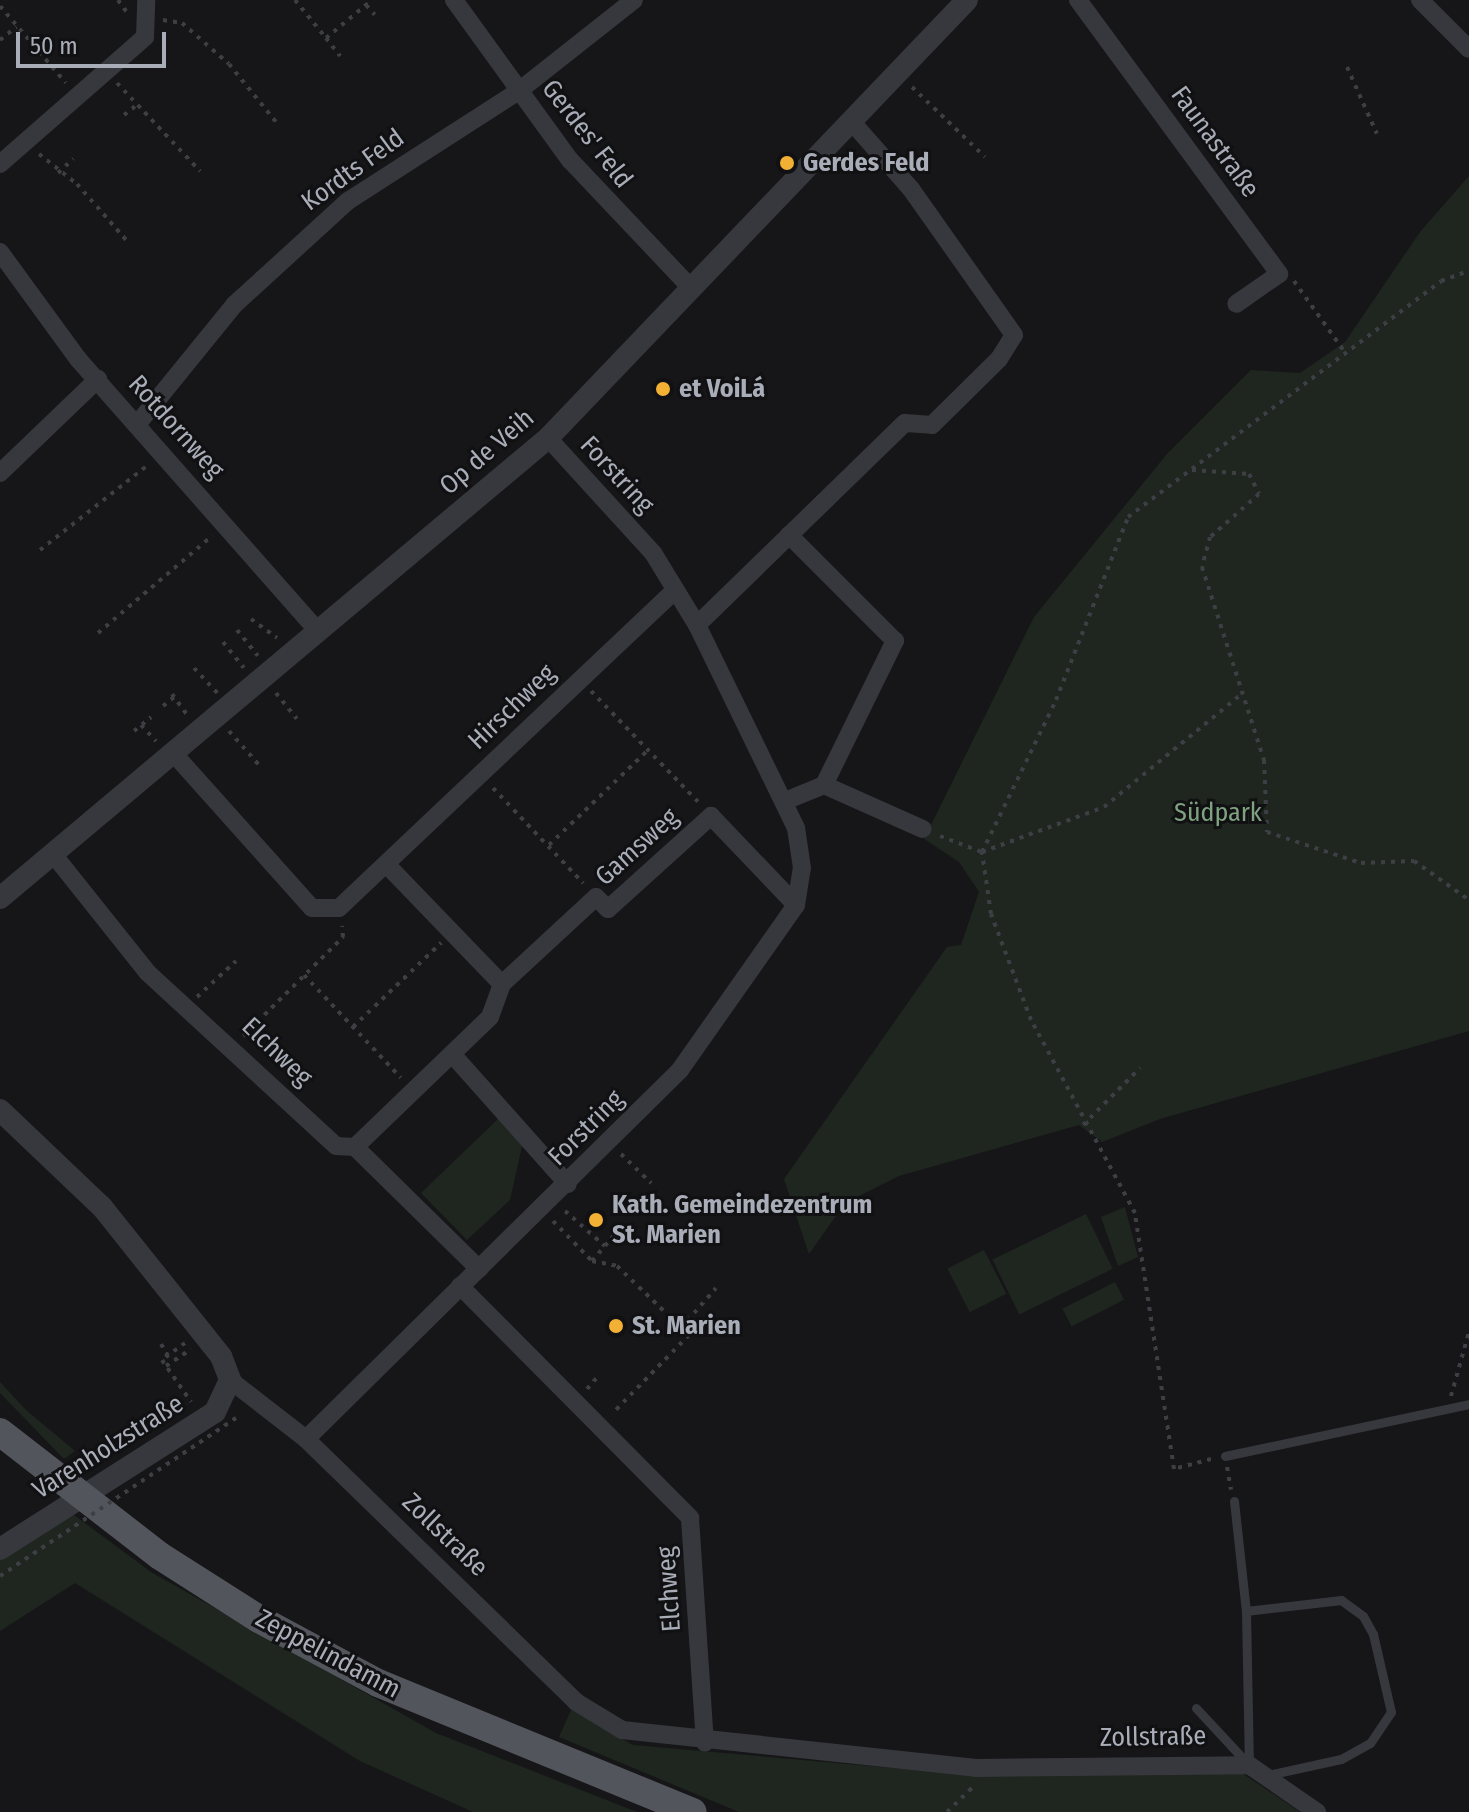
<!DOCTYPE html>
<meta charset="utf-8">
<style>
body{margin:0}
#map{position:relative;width:1469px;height:1812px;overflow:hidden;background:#161618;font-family:"Fira Sans Condensed",sans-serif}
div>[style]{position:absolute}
.green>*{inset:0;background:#1e261f;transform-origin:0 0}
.path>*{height:4px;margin-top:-2px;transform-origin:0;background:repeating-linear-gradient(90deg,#3d3f44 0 4px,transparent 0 10px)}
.service>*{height:9px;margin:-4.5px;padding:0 4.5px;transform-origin:4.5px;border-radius:4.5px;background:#37383d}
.minor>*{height:18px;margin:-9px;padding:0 9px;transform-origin:9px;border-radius:9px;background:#37383d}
.tertiary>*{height:22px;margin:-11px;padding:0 11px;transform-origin:11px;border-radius:11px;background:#37383d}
.primary>*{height:28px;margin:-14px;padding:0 14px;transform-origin:14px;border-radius:14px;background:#53555c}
.path-bridge>*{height:4px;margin-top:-2px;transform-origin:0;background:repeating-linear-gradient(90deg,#3d3f44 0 4px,transparent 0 10px)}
.dots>*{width:22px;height:22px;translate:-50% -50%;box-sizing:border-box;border:4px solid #111113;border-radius:50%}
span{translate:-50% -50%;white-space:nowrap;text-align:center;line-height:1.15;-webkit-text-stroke:6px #111113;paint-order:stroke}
.street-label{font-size:26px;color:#a8adb8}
.poi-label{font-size:26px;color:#a8adb8;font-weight:700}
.left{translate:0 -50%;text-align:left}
.park-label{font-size:26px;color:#7fa381}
.scale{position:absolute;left:16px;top:32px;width:150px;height:36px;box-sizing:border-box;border:4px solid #a8adb8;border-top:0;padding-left:10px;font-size:24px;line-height:28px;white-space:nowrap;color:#a8adb8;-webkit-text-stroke:6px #111113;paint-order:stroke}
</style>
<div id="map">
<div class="green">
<i style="clip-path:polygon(1469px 176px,1469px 1031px,1160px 1119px,1102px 1142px,1079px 1125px,899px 1176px,845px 1203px,809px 1254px,784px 1179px,947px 947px,961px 945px,979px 892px,959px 862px,924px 839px,1034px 617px,1167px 454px,1251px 370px,1300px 373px,1345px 342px,1420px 232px)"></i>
<i style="clip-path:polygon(499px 1118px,523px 1142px,510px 1200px,467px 1240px,421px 1193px)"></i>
<i style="clip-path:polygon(1125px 1207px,1138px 1257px,1118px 1266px,1101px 1217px)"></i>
<i style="left:1086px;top:1214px;width:61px;height:104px;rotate:64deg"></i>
<i style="left:984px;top:1250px;width:49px;height:41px;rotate:63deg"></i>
<i style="left:1115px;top:1282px;width:20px;height:59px;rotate:63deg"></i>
<i style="clip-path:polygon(0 1382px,26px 1410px,75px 1451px,64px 1459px,0 1393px)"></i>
<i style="clip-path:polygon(70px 1512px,151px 1572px,436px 1733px,637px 1812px,473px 1812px,360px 1761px,75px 1583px,0 1631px,0 1560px)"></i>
<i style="clip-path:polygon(571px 1710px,633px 1745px,881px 1767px,992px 1776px,1236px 1769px,1300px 1812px,739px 1812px,559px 1737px)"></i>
</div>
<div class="path">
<i style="left:118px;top:0;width:17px;rotate:54deg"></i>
<i style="left:295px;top:0;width:49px;rotate:50.8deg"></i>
<i style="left:326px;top:38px;width:60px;rotate:-39.6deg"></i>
<i style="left:366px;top:5px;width:13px;rotate:48deg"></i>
<i style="left:0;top:6px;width:101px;rotate:49.4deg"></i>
<i style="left:163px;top:20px;width:19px;rotate:9deg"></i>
<i style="left:182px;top:23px;width:62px;rotate:41.1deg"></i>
<i style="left:229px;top:64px;width:75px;rotate:51deg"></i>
<i style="left:326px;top:38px;width:23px;rotate:52deg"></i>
<i style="left:0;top:40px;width:21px;rotate:-39deg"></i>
<i style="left:1347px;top:67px;width:73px;rotate:65.9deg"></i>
<i style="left:117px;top:83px;width:121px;rotate:46.7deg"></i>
<i style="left:912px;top:87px;width:101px;rotate:43.8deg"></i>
<i style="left:124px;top:115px;width:18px;rotate:-38deg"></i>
<i style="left:39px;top:154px;width:48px;rotate:38.3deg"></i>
<i style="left:77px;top:184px;width:77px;rotate:48.7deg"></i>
<i style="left:58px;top:173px;width:21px;rotate:-43deg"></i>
<i style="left:1294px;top:281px;width:86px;rotate:54.5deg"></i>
<i style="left:1192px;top:470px;width:57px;rotate:4deg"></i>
<i style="left:1249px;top:474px;width:22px;rotate:63deg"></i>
<i style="left:1259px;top:494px;width:65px;rotate:138.7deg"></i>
<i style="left:1210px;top:537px;width:31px;rotate:105deg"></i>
<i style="left:1202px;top:567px;width:203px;rotate:72.2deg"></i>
<i style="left:1264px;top:760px;width:72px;rotate:87.6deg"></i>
<i style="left:1267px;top:832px;width:99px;rotate:18.3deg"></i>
<i style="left:1361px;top:863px;width:53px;rotate:-2.2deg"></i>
<i style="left:1414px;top:861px;width:67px;rotate:35.3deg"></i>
<i style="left:40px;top:550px;width:137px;rotate:-38.2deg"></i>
<i style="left:251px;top:619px;width:32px;rotate:36deg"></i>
<i style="left:237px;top:630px;width:33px;rotate:51deg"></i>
<i style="left:98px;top:633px;width:150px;rotate:-40.4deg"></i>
<i style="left:223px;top:642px;width:33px;rotate:51deg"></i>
<i style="left:194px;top:668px;width:34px;rotate:47deg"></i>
<i style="left:591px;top:691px;width:156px;rotate:46deg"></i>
<i style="left:276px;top:693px;width:33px;rotate:51deg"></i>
<i style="left:172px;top:694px;width:26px;rotate:54deg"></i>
<i style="left:163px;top:706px;width:14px;rotate:-39deg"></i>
<i style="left:141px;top:725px;width:22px;rotate:47deg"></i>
<i style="left:134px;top:731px;width:22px;rotate:-39deg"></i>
<i style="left:229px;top:731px;width:45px;rotate:48.6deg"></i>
<i style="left:493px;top:788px;width:131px;rotate:46.5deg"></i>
<i style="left:940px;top:836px;width:45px;rotate:20.9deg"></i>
<i style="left:982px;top:852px;width:130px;rotate:-20.2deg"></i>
<i style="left:1104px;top:807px;width:180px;rotate:-39.4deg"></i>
<i style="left:549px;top:845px;width:137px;rotate:-43.8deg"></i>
<i style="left:304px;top:975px;width:141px;rotate:46.7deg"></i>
<i style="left:197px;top:997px;width:53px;rotate:-42.7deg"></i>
<i style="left:353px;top:1027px;width:122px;rotate:-43.7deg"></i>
<i style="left:243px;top:1036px;width:141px;rotate:-44.7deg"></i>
<i style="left:343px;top:937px;width:11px;rotate:-95deg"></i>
<i style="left:1083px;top:1125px;width:81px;rotate:-45deg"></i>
<i style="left:621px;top:1154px;width:42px;rotate:44deg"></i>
<i style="left:565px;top:1211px;width:53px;rotate:41.2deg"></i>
<i style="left:605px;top:1246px;width:30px;rotate:-50deg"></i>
<i style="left:553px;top:1221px;width:56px;rotate:45.7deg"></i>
<i style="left:592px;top:1261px;width:25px;rotate:11deg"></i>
<i style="left:617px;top:1266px;width:100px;rotate:43.8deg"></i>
<i style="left:689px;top:1335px;width:110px;rotate:134.3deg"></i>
<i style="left:592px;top:1261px;width:20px;rotate:-49deg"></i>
<i style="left:681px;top:1328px;width:53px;rotate:-48.8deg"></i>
<i style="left:185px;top:1343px;width:29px;rotate:144deg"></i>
<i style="left:162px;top:1360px;width:51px;rotate:55.4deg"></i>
<i style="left:161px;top:1344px;width:14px;rotate:60deg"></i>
<i style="left:166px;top:1366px;width:30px;rotate:-34deg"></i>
<i style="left:587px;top:1389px;width:18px;rotate:-49deg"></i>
<i style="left:1451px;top:1396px;width:66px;rotate:-74.3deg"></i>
<i style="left:1211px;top:1459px;width:38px;rotate:165deg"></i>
<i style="left:1174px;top:1469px;width:259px;rotate:-98.7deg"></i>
<i style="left:1135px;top:1213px;width:219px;rotate:-118.3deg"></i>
<i style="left:1031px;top:1020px;width:113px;rotate:-110.7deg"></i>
<i style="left:991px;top:914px;width:63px;rotate:-98.3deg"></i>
<i style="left:982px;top:852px;width:169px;rotate:-64deg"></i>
<i style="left:1056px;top:700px;width:197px;rotate:-68.5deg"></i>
<i style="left:1128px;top:517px;width:392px;rotate:-37deg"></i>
<i style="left:1441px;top:281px;width:30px;rotate:-20deg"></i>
<i style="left:1227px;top:1467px;width:23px;rotate:80deg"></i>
<i style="left:947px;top:1812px;width:37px;rotate:-44deg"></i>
</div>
<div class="service">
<i style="left:1225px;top:1456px;width:249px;rotate:-12deg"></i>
<i style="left:1234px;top:1501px;width:111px;rotate:83.8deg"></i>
<i style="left:1246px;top:1611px;width:154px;rotate:88.9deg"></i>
<i style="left:1246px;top:1611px;width:96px;rotate:-6.6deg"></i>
<i style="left:1341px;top:1600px;width:27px;rotate:36deg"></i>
<i style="left:1363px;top:1616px;width:21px;rotate:61deg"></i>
<i style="left:1373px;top:1634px;width:80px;rotate:77deg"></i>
<i style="left:1391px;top:1712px;width:37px;rotate:124deg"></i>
<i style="left:1370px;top:1743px;width:33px;rotate:151deg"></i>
<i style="left:1341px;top:1759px;width:75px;rotate:167.6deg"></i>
<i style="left:1196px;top:1708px;width:78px;rotate:47.1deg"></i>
</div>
<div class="minor">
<i style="left:454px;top:0;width:198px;rotate:54.1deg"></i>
<i style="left:570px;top:160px;width:178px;rotate:46.6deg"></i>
<i style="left:1078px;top:0;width:340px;rotate:53.7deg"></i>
<i style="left:1279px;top:274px;width:52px;rotate:145.1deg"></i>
<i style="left:1420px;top:0;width:69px;rotate:45deg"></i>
<i style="left:0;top:164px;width:193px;rotate:-41.2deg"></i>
<i style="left:145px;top:37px;width:37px;rotate:-88deg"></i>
<i style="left:0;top:252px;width:132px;rotate:53.9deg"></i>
<i style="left:78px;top:359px;width:364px;rotate:48.6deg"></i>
<i style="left:139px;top:422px;width:151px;rotate:-50.9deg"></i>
<i style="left:234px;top:305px;width:154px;rotate:-42.4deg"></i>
<i style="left:348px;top:201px;width:205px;rotate:-32.8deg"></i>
<i style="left:520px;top:90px;width:145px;rotate:-38.3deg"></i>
<i style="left:0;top:473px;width:136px;rotate:-43.8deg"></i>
<i style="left:697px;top:625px;width:290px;rotate:-44.2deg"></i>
<i style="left:905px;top:423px;width:27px;rotate:4deg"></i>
<i style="left:932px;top:425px;width:94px;rotate:-44.6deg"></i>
<i style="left:999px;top:359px;width:28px;rotate:-58deg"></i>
<i style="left:1014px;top:335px;width:179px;rotate:-125.2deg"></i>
<i style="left:911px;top:189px;width:91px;rotate:-131.4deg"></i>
<i style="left:175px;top:755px;width:205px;rotate:48.2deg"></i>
<i style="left:312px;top:908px;width:27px"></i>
<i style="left:339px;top:908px;width:463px;rotate:-43.4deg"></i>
<i style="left:824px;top:785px;width:108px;rotate:24deg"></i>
<i style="left:785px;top:801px;width:42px;rotate:-22.3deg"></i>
<i style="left:824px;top:785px;width:161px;rotate:-63.8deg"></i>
<i style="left:895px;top:641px;width:150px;rotate:-135deg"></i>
<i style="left:53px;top:854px;width:152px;rotate:51.4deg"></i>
<i style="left:148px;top:973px;width:255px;rotate:42.6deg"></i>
<i style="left:336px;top:1146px;width:19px;rotate:3deg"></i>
<i style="left:355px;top:1147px;width:174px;rotate:44.5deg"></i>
<i style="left:386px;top:864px;width:167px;rotate:46deg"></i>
<i style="left:452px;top:1054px;width:174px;rotate:48.3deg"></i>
<i style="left:355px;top:1147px;width:187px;rotate:-43.9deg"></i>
<i style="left:490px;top:1017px;width:35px;rotate:-70deg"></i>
<i style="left:502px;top:984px;width:128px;rotate:-42.8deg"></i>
<i style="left:596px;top:897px;width:17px;rotate:45deg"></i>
<i style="left:608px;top:909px;width:139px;rotate:-42.1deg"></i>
<i style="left:711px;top:816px;width:123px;rotate:46.3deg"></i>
<i style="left:460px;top:1286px;width:327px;rotate:45.2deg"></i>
<i style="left:690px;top:1518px;width:225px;rotate:86.2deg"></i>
<i style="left:230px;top:1380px;width:96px;rotate:37.8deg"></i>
<i style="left:306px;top:1439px;width:377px;rotate:44.2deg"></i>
<i style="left:576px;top:1702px;width:54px;rotate:31.3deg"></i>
<i style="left:622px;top:1730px;width:356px;rotate:6.1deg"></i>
<i style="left:976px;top:1768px;width:273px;rotate:-0.6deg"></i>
<i style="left:1249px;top:1765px;width:83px;rotate:34.7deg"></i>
<i style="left:306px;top:1439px;width:525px;rotate:-44.61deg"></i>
<i style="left:680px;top:1070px;width:202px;rotate:-54.9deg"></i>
<i style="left:796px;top:905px;width:37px;rotate:-81deg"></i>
<i style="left:802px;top:868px;width:40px;rotate:-98.5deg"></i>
<i style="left:796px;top:828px;width:226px;rotate:-116deg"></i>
<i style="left:697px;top:625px;width:84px;rotate:-121.4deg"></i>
<i style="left:653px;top:553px;width:156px;rotate:-132.4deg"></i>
</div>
<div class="tertiary">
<i style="left:0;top:898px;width:715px;rotate:-40.01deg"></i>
<i style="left:548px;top:438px;width:606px;rotate:-46.27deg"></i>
<i style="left:0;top:1110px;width:141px;rotate:43.6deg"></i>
<i style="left:102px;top:1207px;width:191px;rotate:51.4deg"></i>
<i style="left:221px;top:1356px;width:26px;rotate:69deg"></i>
<i style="left:230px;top:1380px;width:35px;rotate:115deg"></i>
<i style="left:215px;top:1412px;width:255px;rotate:147.5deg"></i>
</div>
<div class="primary">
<i style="left:0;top:1432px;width:202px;rotate:37.8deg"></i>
<i style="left:160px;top:1556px;width:117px;rotate:32.5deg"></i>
<i style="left:259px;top:1619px;width:135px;rotate:28.3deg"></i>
<i style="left:378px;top:1683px;width:340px;rotate:22.3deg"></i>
</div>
<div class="path-bridge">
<i style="left:0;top:1576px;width:288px;rotate:-33.8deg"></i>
</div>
<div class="dots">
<i style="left:787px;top:163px;background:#f2b134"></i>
<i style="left:663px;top:389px;background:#f2b134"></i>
<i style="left:596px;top:1220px;background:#f2b134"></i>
<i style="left:616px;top:1326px;background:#f2b134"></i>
</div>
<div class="street-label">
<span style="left:587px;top:134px;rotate:52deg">Gerdes' Feld</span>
<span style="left:1215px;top:142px;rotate:54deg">Faunastraße</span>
<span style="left:353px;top:170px;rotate:-36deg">Kordts Feld</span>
<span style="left:176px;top:427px;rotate:48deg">Rotdornweg</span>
<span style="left:487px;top:452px;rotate:-41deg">Op de Veih</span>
<span style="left:617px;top:475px;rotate:47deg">Forstring</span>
<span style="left:512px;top:707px;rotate:-44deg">Hirschweg</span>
<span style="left:637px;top:847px;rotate:-42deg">Gamsweg</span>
<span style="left:277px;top:1052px;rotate:44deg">Elchweg</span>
<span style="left:586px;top:1128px;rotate:-45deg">Forstring</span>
<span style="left:108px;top:1447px;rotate:-32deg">Varenholzstraße</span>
<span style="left:445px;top:1535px;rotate:44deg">Zollstraße</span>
<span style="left:669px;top:1589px;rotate:-94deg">Elchweg</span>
<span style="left:328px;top:1654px;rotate:28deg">Zeppelindamm</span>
<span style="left:1153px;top:1737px;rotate:-1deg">Zollstraße</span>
</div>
<div class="poi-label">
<span class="left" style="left:803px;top:163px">Gerdes Feld</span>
<span class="left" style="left:679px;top:389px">et VoiLá</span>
<span class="left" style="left:612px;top:1220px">Kath. Gemeindezentrum<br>St. Marien</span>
<span class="left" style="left:632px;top:1326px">St. Marien</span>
</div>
<div class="park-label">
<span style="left:1218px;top:813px">Südpark</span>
</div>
<div class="scale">50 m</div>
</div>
